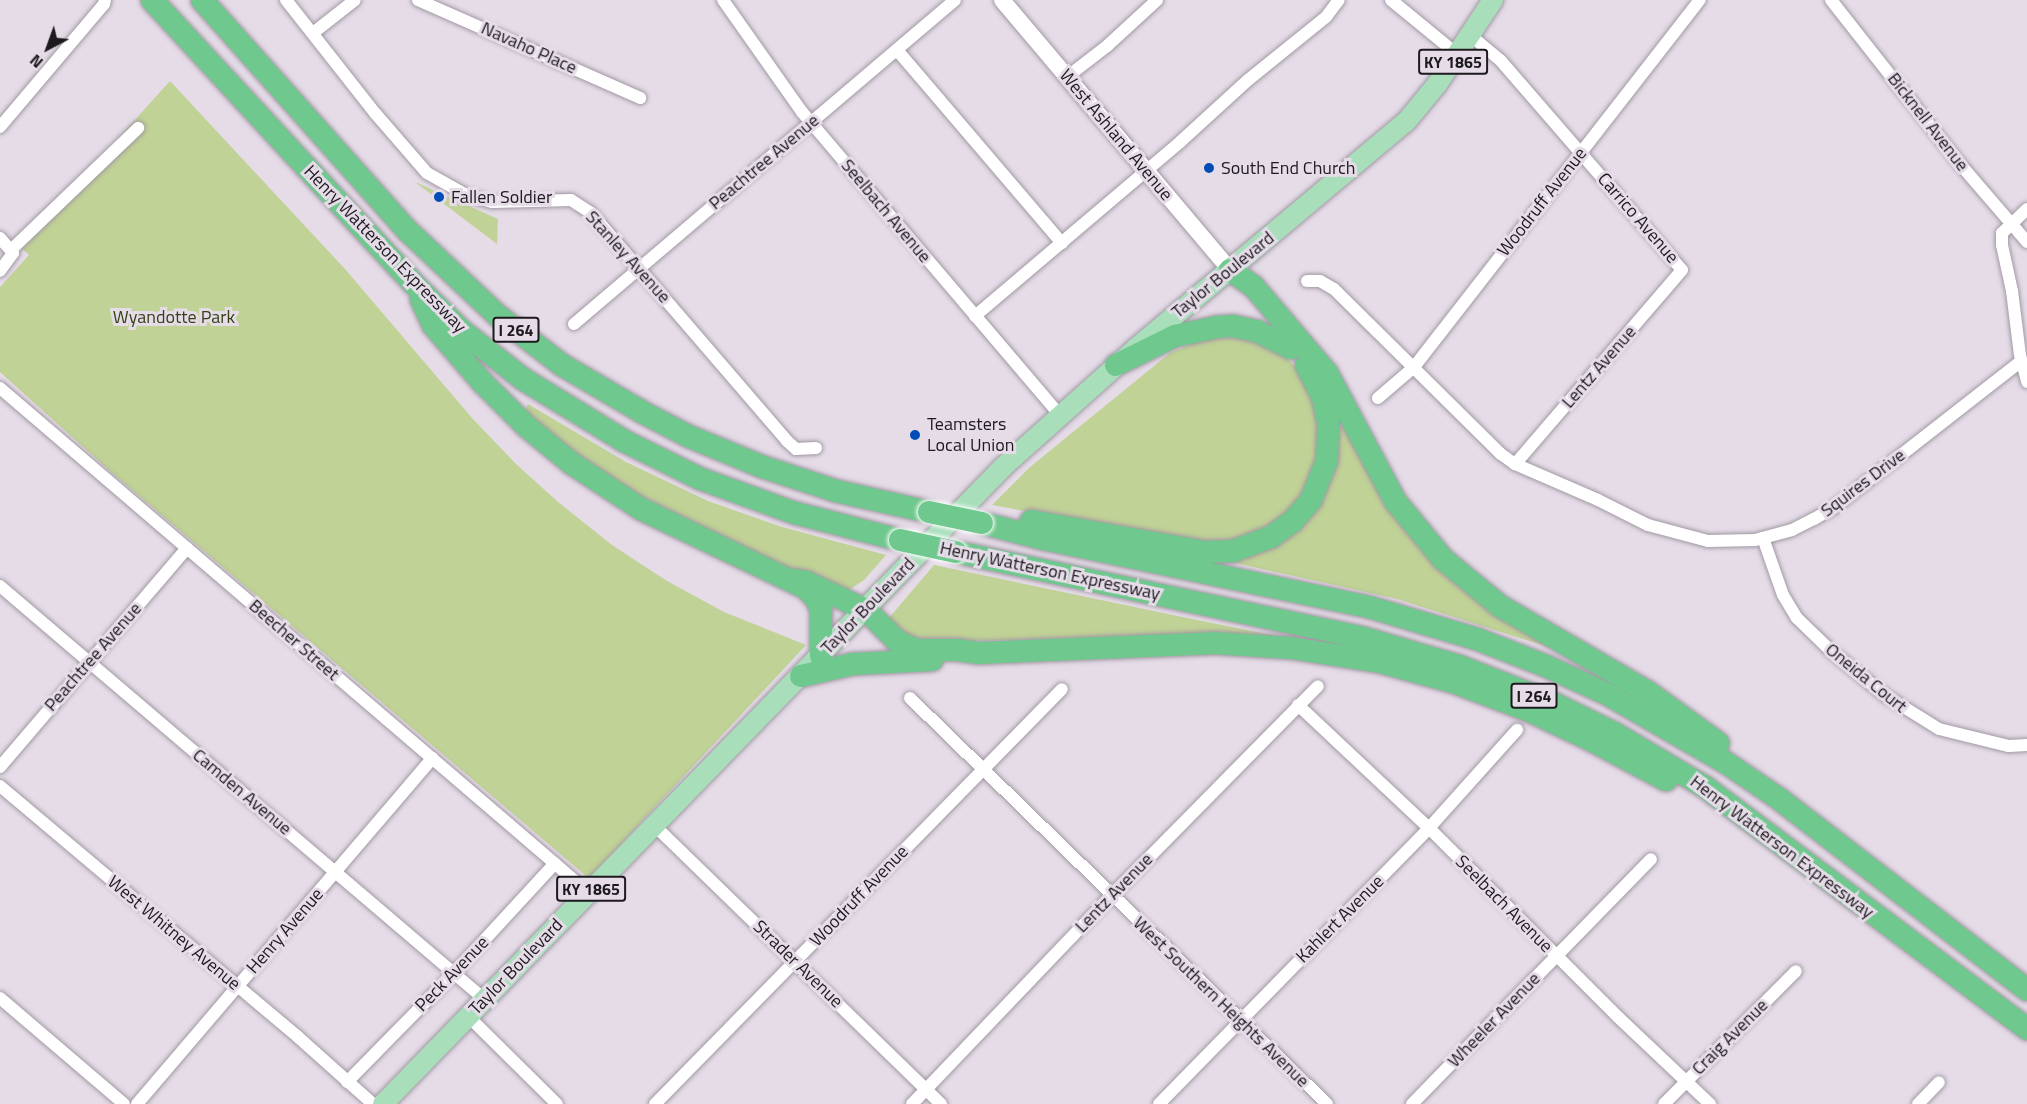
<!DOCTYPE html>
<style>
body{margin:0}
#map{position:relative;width:2027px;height:1104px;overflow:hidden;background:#e5dce8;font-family:"Titillium Web",sans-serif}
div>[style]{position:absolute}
.green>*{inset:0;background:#c0d295}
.roads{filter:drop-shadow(0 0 2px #a299a4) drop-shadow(0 0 2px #a299a4)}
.street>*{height:12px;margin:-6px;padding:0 6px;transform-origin:6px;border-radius:6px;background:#fff}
.secondary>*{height:16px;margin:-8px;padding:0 8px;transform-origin:8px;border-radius:8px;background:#fff}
.primary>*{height:20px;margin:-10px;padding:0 10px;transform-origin:10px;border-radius:10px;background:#a9debb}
.highway>*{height:22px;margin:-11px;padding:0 11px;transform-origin:11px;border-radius:11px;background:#6fc88d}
.bridges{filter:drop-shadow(0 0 2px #fff) drop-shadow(0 0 2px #fff)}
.highway-bridge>*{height:22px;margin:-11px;padding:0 11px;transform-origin:11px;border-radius:11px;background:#6fc88d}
.dots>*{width:16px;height:16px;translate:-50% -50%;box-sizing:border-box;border:3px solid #e5dce8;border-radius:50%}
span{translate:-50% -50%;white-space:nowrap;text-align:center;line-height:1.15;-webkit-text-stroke:6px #e5dce8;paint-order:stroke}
.shield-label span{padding:2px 4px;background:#e5dce8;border:2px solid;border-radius:4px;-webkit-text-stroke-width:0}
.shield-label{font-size:16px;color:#1d1a1e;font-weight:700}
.street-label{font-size:18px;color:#1d1a1e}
.poi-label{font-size:18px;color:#1d1a1e}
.left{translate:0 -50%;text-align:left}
.park-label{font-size:18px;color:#354017}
.north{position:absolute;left:18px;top:18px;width:60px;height:60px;-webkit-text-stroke:4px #e5dce8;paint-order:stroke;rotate:221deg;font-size:16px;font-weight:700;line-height:24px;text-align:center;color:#1d1a1e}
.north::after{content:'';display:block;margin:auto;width:21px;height:27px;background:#1d1a1e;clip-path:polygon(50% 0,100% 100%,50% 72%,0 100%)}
</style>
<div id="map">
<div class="green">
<i style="clip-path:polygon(170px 81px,345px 269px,472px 418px,516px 464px,558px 502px,612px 545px,667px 581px,724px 612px,806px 645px,589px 878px,584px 878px,585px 875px,112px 473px,0 372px,0 287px,29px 255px,20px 247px)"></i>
<i style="clip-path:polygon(415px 182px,498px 219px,497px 244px)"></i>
<i style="clip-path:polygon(1243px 337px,1283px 355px,1294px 365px,1311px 389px,1322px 443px,1307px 491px,1289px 513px,1253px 537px,1204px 544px,992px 505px,1030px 467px,1170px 353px,1203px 339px)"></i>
<i style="clip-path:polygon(528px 404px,626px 462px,708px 501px,782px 527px,886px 555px,864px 580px,845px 593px,690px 524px,617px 485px,524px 413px)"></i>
<i style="clip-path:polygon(1341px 426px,1349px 431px,1382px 491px,1561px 651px,1397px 599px,1226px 561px,1277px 543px)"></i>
<i style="clip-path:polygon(934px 565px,1187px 618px,1292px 639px,1180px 636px,921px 642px,909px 639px,888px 619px)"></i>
</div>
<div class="roads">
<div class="street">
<i style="left:286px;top:0;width:144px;rotate:51.8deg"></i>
<i style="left:375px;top:113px;width:79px;rotate:49.1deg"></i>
<i style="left:427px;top:173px;width:47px;rotate:29.3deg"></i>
<i style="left:468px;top:196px;width:25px;rotate:14deg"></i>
<i style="left:492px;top:202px;width:79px;rotate:-1.5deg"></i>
<i style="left:571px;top:200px;width:24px;rotate:33deg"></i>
<i style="left:591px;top:213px;width:301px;rotate:49.3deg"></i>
<i style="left:787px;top:441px;width:12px;rotate:42deg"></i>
<i style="left:796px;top:449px;width:20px;rotate:-3deg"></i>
<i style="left:418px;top:0;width:243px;rotate:23.8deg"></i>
<i style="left:723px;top:0;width:137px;rotate:54.8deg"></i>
<i style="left:802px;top:112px;width:398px;rotate:49.6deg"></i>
<i style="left:1391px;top:0;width:87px;rotate:39.4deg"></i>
<i style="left:1831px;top:0;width:209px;rotate:51.8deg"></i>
<i style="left:1960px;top:164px;width:103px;rotate:49.3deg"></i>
<i style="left:313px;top:33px;width:53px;rotate:-38.2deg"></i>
<i style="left:1470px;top:35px;width:40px;rotate:40deg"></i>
<i style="left:1501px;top:61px;width:276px;rotate:49.1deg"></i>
<i style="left:1682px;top:270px;width:256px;rotate:130.7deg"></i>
<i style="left:897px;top:50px;width:254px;rotate:49.5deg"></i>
<i style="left:1067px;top:77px;width:51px;rotate:-37.8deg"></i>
<i style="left:1107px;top:46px;width:68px;rotate:-42.6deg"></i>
<i style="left:0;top:127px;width:161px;rotate:-49.8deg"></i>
<i style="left:104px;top:4px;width:4px;rotate:-76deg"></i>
<i style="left:2027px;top:209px;width:35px;rotate:136deg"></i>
<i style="left:2002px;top:233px;width:12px;rotate:90deg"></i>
<i style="left:2002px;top:245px;width:47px;rotate:77.7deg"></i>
<i style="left:2012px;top:291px;width:64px;rotate:82.9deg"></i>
<i style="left:2020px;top:355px;width:28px;rotate:75deg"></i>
<i style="left:0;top:238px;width:20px;rotate:49deg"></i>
<i style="left:13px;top:253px;width:22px;rotate:126deg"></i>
<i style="left:12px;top:249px;width:175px;rotate:-43.8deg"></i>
<i style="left:1307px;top:281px;width:13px"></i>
<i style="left:1320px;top:281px;width:16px;rotate:30deg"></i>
<i style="left:1334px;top:289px;width:235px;rotate:44.7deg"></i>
<i style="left:1501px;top:454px;width:17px;rotate:36deg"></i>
<i style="left:1515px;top:464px;width:90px;rotate:23.4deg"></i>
<i style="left:1598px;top:500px;width:56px;rotate:26.6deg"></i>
<i style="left:1648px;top:525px;width:62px;rotate:14.9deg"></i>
<i style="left:1708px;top:541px;width:47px;rotate:-1.2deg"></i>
<i style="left:1755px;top:540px;width:38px;rotate:-15deg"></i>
<i style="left:1792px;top:530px;width:25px;rotate:-27deg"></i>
<i style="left:1814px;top:519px;width:22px;rotate:-30deg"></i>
<i style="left:1833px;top:508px;width:239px;rotate:-38deg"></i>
<i style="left:975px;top:316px;width:269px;rotate:-40.3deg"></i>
<i style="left:1180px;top:142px;width:92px;rotate:-42.4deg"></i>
<i style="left:1248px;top:80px;width:100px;rotate:-38.9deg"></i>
<i style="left:1326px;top:17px;width:21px;rotate:-53deg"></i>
<i style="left:574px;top:324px;width:500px;rotate:-40.38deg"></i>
<i style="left:0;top:388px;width:774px;rotate:40.6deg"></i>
<i style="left:1378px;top:398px;width:48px;rotate:-40.7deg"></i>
<i style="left:1414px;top:367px;width:465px;rotate:-52.1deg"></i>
<i style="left:1763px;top:538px;width:60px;rotate:70.7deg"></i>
<i style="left:1783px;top:595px;width:27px;rotate:59deg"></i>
<i style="left:1797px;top:618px;width:49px;rotate:44.2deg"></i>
<i style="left:1832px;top:652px;width:70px;rotate:39.2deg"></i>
<i style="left:1886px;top:696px;width:62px;rotate:31.9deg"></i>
<i style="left:1939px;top:729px;width:72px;rotate:13.7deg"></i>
<i style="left:2009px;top:746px;width:18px;rotate:-3deg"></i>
<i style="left:0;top:586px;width:636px;rotate:40.47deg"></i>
<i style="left:910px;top:698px;width:582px;rotate:44.23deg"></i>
<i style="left:1298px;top:705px;width:180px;rotate:43.2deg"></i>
<i style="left:1429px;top:828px;width:267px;rotate:45deg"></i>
<i style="left:1618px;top:1017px;width:127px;rotate:43.4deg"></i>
<i style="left:0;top:767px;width:288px;rotate:-49.5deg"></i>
<i style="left:0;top:786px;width:390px;rotate:40.1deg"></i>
<i style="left:298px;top:1037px;width:101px;rotate:41.8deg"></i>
<i style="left:655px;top:826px;width:399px;rotate:44.2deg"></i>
<i style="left:0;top:998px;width:163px;rotate:40.5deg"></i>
<i style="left:468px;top:1016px;width:125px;rotate:44.7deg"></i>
<i style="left:347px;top:1082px;width:153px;rotate:-45.5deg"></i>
<i style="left:454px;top:973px;width:149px;rotate:-47.4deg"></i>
<i style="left:137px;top:1104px;width:455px;rotate:-49.5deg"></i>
<i style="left:655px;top:1104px;width:581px;rotate:-45.56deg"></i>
<i style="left:912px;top:1104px;width:289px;rotate:-46.3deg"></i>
<i style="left:1112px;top:895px;width:293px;rotate:-45.4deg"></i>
<i style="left:1159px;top:1104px;width:386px;rotate:-45.6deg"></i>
<i style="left:1429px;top:828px;width:132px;rotate:-48.1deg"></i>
<i style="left:1412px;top:1104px;width:342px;rotate:-45.7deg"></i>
<i style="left:1664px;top:1104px;width:187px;rotate:-45.2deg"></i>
<i style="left:1918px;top:1104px;width:30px;rotate:-46deg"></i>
</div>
<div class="secondary">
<i style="left:1002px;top:0;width:353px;rotate:49.8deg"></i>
</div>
<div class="primary">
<i style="left:383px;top:1104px;width:889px;rotate:-45.77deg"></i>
<i style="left:1003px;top:467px;width:177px;rotate:-41.8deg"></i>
<i style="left:1135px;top:349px;width:354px;rotate:-40deg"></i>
<i style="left:1406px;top:122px;width:50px;rotate:-50.6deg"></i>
<i style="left:1438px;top:83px;width:100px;rotate:-56.5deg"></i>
</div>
<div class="highway">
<i style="left:152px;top:0;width:386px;rotate:47.3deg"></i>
<i style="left:414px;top:284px;width:67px;rotate:44.4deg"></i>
<i style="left:462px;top:331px;width:78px;rotate:38.2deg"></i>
<i style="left:523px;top:379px;width:119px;rotate:31.5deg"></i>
<i style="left:624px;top:441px;width:86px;rotate:26.3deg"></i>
<i style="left:701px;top:479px;width:100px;rotate:19.9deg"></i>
<i style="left:795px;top:513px;width:108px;rotate:14.4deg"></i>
<i style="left:202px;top:0;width:311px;rotate:48.3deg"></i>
<i style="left:409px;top:232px;width:121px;rotate:43.3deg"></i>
<i style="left:497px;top:315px;width:82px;rotate:37.6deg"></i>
<i style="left:562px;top:365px;width:93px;rotate:30.4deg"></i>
<i style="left:642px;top:412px;width:52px;rotate:27.6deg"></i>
<i style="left:688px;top:436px;width:81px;rotate:22.5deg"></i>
<i style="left:763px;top:467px;width:77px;rotate:18.2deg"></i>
<i style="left:836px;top:491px;width:95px;rotate:12.7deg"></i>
<i style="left:1230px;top:270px;width:29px;rotate:35deg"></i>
<i style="left:1254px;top:287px;width:113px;rotate:49.7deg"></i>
<i style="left:1327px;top:373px;width:146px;rotate:61.9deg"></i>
<i style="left:1396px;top:502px;width:74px;rotate:50.5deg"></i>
<i style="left:1443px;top:559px;width:74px;rotate:39.5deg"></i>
<i style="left:1500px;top:606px;width:171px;rotate:30.2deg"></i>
<i style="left:1648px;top:692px;width:87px;rotate:36.1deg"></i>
<i style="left:421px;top:299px;width:29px;rotate:65deg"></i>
<i style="left:433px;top:325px;width:75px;rotate:49.3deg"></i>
<i style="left:482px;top:382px;width:62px;rotate:45deg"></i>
<i style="left:526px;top:426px;width:58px;rotate:39.4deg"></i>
<i style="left:571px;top:463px;width:84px;rotate:33.3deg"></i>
<i style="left:641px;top:509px;width:183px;rotate:25.6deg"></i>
<i style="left:806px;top:588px;width:16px;rotate:47deg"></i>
<i style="left:817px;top:600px;width:12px;rotate:70deg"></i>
<i style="left:821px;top:611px;width:45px;rotate:90deg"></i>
<i style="left:1116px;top:365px;width:66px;rotate:-26.2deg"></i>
<i style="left:1175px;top:336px;width:43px;rotate:-12.1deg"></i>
<i style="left:1217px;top:327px;width:16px;rotate:-4deg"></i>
<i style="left:1233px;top:326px;width:25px;rotate:12deg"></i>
<i style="left:1257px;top:331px;width:38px;rotate:27deg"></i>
<i style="left:1031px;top:521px;width:177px;rotate:10.1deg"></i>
<i style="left:1205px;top:552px;width:28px;rotate:-2deg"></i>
<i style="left:1233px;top:551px;width:40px;rotate:-20.2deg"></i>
<i style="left:1271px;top:537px;width:26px;rotate:-36deg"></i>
<i style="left:1292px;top:522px;width:29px;rotate:-49deg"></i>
<i style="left:1311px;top:500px;width:43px;rotate:-68.2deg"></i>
<i style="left:1327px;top:460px;width:38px;rotate:-88deg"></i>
<i style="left:1328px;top:422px;width:25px;rotate:-102deg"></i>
<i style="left:1323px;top:398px;width:37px;rotate:-117deg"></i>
<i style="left:982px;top:523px;width:64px;rotate:14.5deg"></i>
<i style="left:1044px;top:539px;width:332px;rotate:11.8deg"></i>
<i style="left:1369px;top:607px;width:113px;rotate:16.5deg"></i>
<i style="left:1477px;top:639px;width:74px;rotate:21.4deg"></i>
<i style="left:1546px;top:666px;width:67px;rotate:24.7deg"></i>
<i style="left:1607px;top:694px;width:136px;rotate:30deg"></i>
<i style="left:1725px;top:762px;width:64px;rotate:34.2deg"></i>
<i style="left:1778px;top:798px;width:314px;rotate:37.6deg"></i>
<i style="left:956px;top:552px;width:417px;rotate:11.9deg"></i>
<i style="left:1364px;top:638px;width:99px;rotate:16.4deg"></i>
<i style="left:1459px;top:666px;width:101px;rotate:21.5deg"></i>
<i style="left:1553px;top:703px;width:68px;rotate:26.2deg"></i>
<i style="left:1614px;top:733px;width:106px;rotate:30.7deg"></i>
<i style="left:1705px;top:787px;width:403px;rotate:36.9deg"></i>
<i style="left:795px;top:580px;width:11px;rotate:10deg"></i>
<i style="left:806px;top:582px;width:66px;rotate:25deg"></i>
<i style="left:866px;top:610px;width:44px;rotate:45deg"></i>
<i style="left:897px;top:641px;width:21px;rotate:25deg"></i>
<i style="left:916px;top:650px;width:41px"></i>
<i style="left:957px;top:650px;width:21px;rotate:8deg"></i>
<i style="left:978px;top:653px;width:235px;rotate:-2.4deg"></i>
<i style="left:1213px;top:643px;width:78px;rotate:3.7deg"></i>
<i style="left:1291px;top:648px;width:90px;rotate:8.9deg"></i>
<i style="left:1380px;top:662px;width:79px;rotate:15.4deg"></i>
<i style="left:1456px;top:683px;width:79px;rotate:20.7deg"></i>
<i style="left:1530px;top:711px;width:70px;rotate:25.5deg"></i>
<i style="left:1593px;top:741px;width:83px;rotate:28.1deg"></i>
<i style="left:801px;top:676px;width:53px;rotate:-13deg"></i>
<i style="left:853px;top:664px;width:79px;rotate:-2.9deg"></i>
</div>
</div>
<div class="bridges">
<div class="highway-bridge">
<i style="left:929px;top:512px;width:54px;rotate:11.7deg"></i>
<i style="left:900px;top:540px;width:57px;rotate:12.1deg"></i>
</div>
</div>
<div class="dots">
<i style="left:1209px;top:168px;background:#014db7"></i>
<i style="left:439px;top:197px;background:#014db7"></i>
<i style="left:915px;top:435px;background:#014db7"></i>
</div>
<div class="shield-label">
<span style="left:1453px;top:62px">KY 1865</span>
<span style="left:516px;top:330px">I 264</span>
<span style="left:1534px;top:696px">I 264</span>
<span style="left:591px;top:889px">KY 1865</span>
</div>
<div class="street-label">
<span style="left:529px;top:48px;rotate:24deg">Navaho Place</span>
<span style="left:1928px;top:122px;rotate:52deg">Bicknell Avenue</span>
<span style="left:1116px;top:135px;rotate:50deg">West Ashland Avenue</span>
<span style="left:764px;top:162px;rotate:-40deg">Peachtree Avenue</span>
<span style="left:1542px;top:202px;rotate:-52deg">Woodruff Avenue</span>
<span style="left:886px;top:211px;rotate:50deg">Seelbach Avenue</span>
<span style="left:1638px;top:218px;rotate:49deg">Carrico Avenue</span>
<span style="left:385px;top:249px;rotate:46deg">Henry Watterson Expressway</span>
<span style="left:628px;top:257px;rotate:48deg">Stanley Avenue</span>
<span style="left:1223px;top:275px;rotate:-39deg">Taylor Boulevard</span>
<span style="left:1599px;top:367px;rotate:-49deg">Lentz Avenue</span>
<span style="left:1863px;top:483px;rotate:-37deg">Squires Drive</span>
<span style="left:1050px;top:571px;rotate:12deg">Henry Watterson Expressway</span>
<span style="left:868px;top:606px;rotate:-46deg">Taylor Boulevard</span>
<span style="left:294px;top:640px;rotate:41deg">Beecher Street</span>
<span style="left:93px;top:657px;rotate:-49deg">Peachtree Avenue</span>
<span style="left:1866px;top:678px;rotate:39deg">Oneida Court</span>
<span style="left:242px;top:792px;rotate:40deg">Camden Avenue</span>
<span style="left:1782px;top:847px;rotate:37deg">Henry Watterson Expressway</span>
<span style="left:1114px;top:893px;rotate:-46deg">Lentz Avenue</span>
<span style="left:859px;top:896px;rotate:-46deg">Woodruff Avenue</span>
<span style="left:1504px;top:904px;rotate:45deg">Seelbach Avenue</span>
<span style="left:1340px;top:919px;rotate:-45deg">Kahlert Avenue</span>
<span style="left:285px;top:931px;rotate:-49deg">Henry Avenue</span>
<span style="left:174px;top:933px;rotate:40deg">West Whitney Avenue</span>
<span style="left:798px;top:964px;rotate:44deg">Strader Avenue</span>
<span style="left:516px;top:967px;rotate:-46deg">Taylor Boulevard</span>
<span style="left:452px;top:974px;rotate:-46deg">Peck Avenue</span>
<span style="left:1221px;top:1002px;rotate:44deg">West Southern Heights Avenue</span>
<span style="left:1494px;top:1020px;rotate:-46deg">Wheeler Avenue</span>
<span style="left:1730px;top:1037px;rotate:-45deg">Craig Avenue</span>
</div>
<div class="poi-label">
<span class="left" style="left:1221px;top:168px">South End Church</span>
<span class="left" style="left:451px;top:197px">Fallen Soldier</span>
<span class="left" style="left:927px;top:435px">Teamsters<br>Local Union</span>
</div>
<div class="park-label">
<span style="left:174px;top:317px">Wyandotte Park</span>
</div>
<div class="north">N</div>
</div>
